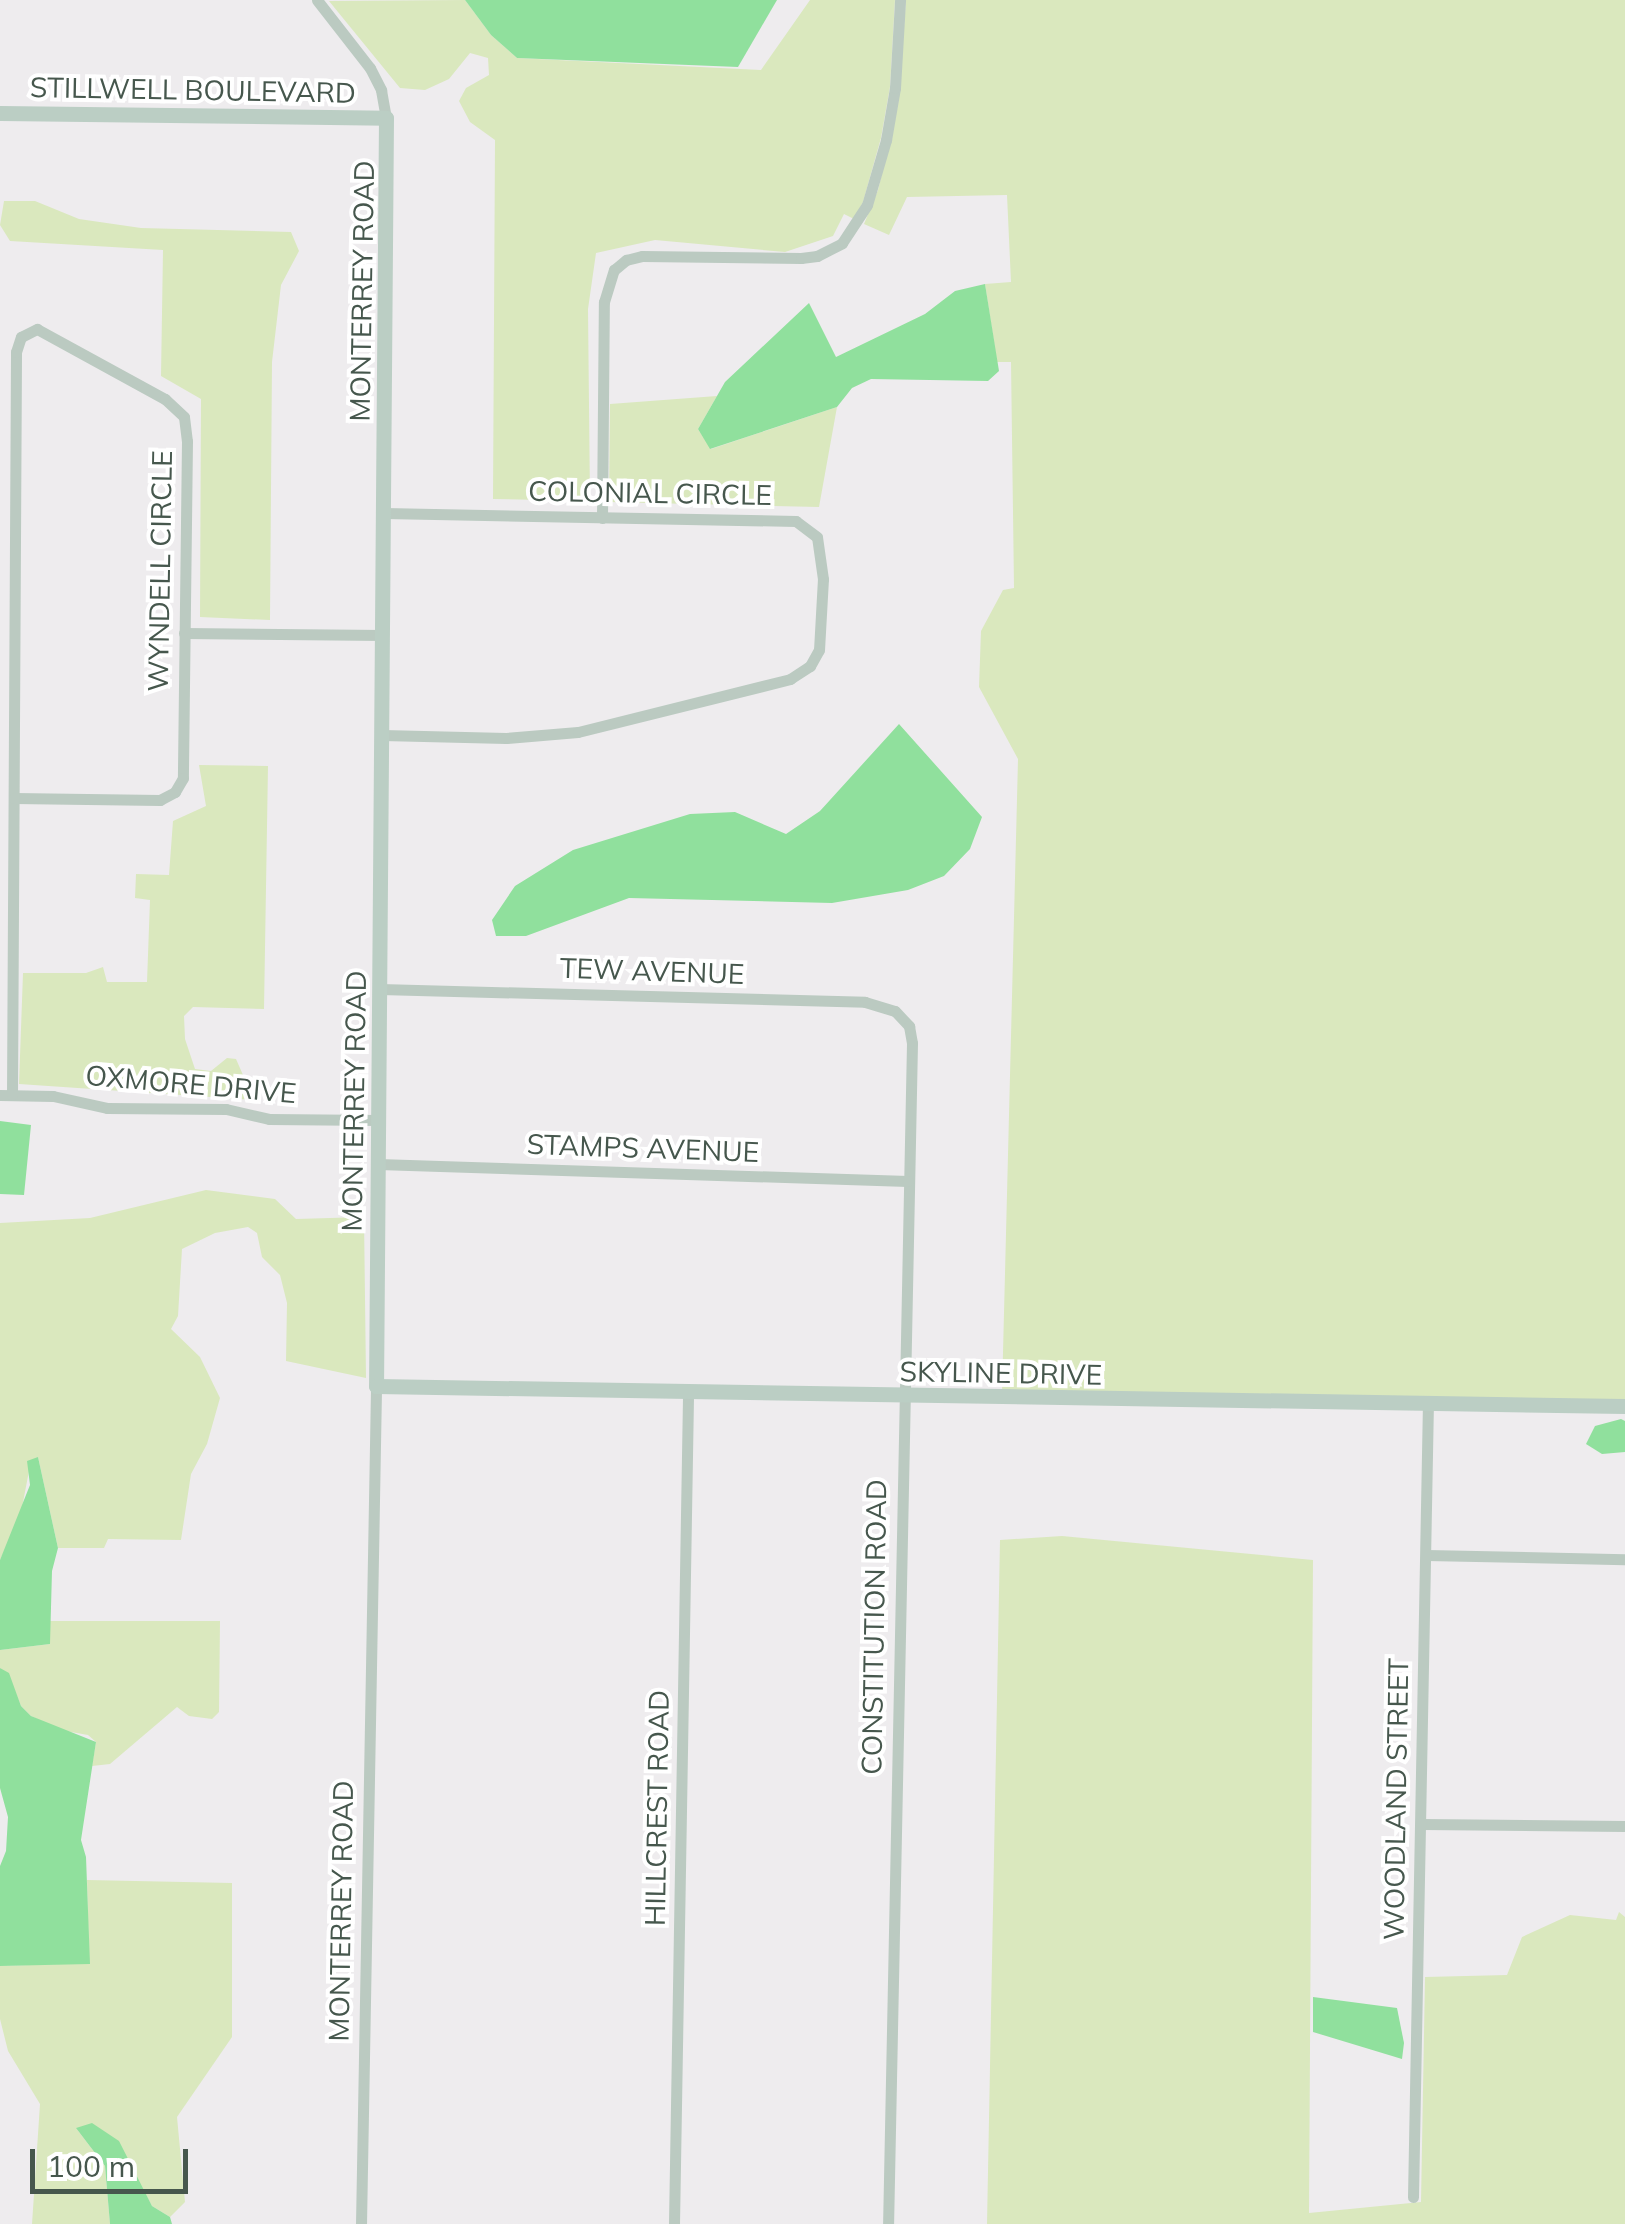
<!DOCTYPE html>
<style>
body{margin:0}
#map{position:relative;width:1625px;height:2224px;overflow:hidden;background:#eeecee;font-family:Mulish,sans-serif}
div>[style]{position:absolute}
.green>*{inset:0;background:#dae8be}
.water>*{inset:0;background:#90e09d}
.street>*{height:11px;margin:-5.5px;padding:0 5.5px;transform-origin:5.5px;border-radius:5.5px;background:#bbcac1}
.secondary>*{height:15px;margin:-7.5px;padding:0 7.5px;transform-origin:7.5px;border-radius:7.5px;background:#bbcec4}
span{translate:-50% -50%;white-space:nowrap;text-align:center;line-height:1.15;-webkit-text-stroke:8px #fff;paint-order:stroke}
.street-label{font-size:28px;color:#46574d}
.scale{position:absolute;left:30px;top:2149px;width:158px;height:45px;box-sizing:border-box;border:5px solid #46574d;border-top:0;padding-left:12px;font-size:30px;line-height:35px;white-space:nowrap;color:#46574d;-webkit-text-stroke:8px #fff;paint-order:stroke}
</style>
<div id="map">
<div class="green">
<i style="clip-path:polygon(465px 0,491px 35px,517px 58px,761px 70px,810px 0,895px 0,890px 87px,881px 138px,863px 202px,854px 219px,844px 214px,833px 236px,785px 252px,655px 240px,596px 253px,588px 309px,590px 501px,493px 499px,495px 140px,470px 122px,459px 101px,466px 88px,489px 75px,488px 58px,470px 53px,449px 79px,425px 90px,400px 88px,329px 1px)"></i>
<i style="clip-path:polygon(906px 0,1625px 0,1625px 1400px,1002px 1392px,1018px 759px,979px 687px,981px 631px,1003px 590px,1014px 588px,1011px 362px,997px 362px,985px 284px,1011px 282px,1007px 195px,907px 197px,889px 235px,864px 224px,878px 190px,898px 105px)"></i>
<i style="clip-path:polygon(4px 201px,35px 201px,79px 219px,141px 228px,291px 232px,299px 251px,281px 285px,272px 362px,270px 620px,200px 617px,201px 399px,161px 376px,163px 250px,10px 241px,0 225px)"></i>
<i style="clip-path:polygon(717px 396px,698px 429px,711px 449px,837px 407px,819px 507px,609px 502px,610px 404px)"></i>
<i style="clip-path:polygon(199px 765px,268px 766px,264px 1009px,193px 1007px,184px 1016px,185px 1039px,195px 1069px,211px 1071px,227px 1058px,236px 1059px,254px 1100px,19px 1084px,23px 973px,86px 973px,103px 967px,107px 982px,147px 982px,150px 900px,135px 898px,136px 874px,169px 875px,173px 821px,206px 806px)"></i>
<i style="clip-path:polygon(206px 1190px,275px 1199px,296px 1219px,364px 1217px,366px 1378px,286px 1361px,287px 1303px,280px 1275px,262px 1257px,257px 1233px,248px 1227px,215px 1233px,182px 1249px,178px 1316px,171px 1329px,200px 1357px,220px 1398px,207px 1444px,191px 1474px,181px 1540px,108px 1539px,104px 1548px,58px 1548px,38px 1457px,29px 1471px,20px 1518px,0 1560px,0 1223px,90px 1218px)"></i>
<i style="clip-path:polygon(1062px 1536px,1313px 1560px,1309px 2213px,1421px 2202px,1425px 1977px,1507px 1975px,1522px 1937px,1570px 1915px,1616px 1920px,1619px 1912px,1625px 1917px,1625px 2224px,987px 2224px,1000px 1540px)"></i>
<i style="clip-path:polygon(50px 1621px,220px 1621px,219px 1712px,212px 1719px,189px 1716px,177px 1707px,110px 1764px,92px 1766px,96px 1742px,88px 1735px,60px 1730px,31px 1716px,21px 1706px,9px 1676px,0 1668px,0 1650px,50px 1644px)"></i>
<i style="clip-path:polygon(87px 1880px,232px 1883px,232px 2037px,177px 2117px,185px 2202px,170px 2217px,152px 2206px,136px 2176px,76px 2128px,105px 2166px,110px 2224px,32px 2224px,40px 2104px,8px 2051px,0 2019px,0 1966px,89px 1963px)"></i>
</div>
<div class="water">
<i style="clip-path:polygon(465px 0,777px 0,738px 67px,517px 58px,491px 35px)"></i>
<i style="clip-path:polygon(985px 284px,999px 371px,988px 381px,871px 379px,852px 388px,837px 407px,710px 449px,698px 429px,725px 382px,809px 303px,836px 357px,925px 314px,955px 291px)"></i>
<i style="clip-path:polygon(899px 724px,982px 817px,970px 849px,944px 876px,908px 890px,832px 903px,629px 898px,526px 936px,496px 936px,492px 920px,515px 886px,573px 850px,690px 814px,735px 812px,786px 834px,820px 811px)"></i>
<i style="clip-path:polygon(0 1121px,31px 1125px,24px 1195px,0 1194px)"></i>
<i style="clip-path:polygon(1621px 1419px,1625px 1421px,1625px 1452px,1602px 1454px,1586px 1444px,1595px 1426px)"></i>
<i style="clip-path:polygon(38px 1457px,58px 1548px,52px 1571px,50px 1644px,0 1650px,0 1560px,30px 1485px,27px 1461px)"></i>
<i style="clip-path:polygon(0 1668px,9px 1673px,21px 1706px,31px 1716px,96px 1742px,81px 1840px,86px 1857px,90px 1964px,0 1966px,0 1866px,6px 1851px,8px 1817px,0 1788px)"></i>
<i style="clip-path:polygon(1313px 1997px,1397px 2008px,1404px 2043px,1402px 2059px,1313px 2032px)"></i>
<i style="clip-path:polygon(92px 2123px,119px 2141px,152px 2206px,170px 2217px,172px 2224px,110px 2224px,105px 2166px,76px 2128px)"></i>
</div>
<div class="street">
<i style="left:317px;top:0;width:86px;rotate:52.1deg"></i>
<i style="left:370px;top:68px;width:25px;rotate:63deg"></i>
<i style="left:381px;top:90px;width:28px;rotate:80deg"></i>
<i style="left:602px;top:518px;width:216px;rotate:-89.5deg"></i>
<i style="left:604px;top:302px;width:34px;rotate:-73deg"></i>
<i style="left:614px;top:270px;width:16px;rotate:-40deg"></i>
<i style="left:626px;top:260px;width:16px;rotate:-14deg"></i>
<i style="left:642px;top:256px;width:159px;rotate:0.7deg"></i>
<i style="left:801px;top:258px;width:16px;rotate:-7deg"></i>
<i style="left:817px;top:256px;width:28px;rotate:-27deg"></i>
<i style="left:842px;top:243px;width:45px;rotate:-56.7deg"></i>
<i style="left:867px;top:205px;width:68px;rotate:-73.7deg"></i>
<i style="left:886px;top:140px;width:53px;rotate:-80.2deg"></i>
<i style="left:895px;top:88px;width:88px;rotate:-86.7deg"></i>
<i style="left:184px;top:633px;width:199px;rotate:0.6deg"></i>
<i style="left:382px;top:735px;width:124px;rotate:1.4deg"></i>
<i style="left:506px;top:738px;width:72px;rotate:-4.8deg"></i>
<i style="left:578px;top:732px;width:219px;rotate:-14deg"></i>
<i style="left:790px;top:679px;width:24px;rotate:-33deg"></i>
<i style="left:810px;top:666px;width:18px;rotate:-61deg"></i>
<i style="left:819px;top:650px;width:71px;rotate:-86.8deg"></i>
<i style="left:823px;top:579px;width:42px;rotate:-98.1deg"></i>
<i style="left:817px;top:537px;width:26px;rotate:-143deg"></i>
<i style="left:796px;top:521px;width:412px;rotate:-178.9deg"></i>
<i style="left:380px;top:989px;width:485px;rotate:1.5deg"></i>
<i style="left:865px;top:1002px;width:31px;rotate:17deg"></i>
<i style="left:895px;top:1011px;width:21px;rotate:47deg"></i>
<i style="left:909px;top:1026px;width:17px;rotate:80deg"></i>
<i style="left:912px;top:1043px;width:1181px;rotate:91.16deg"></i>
<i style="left:0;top:1095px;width:53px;rotate:1.1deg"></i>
<i style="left:53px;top:1096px;width:55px;rotate:12.5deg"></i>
<i style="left:107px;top:1108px;width:119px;rotate:0.5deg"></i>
<i style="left:226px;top:1109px;width:44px;rotate:13.1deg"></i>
<i style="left:269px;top:1119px;width:109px;rotate:0.5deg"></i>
<i style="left:12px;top:1095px;width:743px;rotate:-89.69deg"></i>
<i style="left:16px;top:352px;width:16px;rotate:-72deg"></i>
<i style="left:21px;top:337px;width:18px;rotate:-27deg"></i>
<i style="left:37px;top:329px;width:146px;rotate:28.7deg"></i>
<i style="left:165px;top:399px;width:26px;rotate:43deg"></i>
<i style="left:184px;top:417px;width:24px;rotate:83deg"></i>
<i style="left:187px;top:441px;width:337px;rotate:90.7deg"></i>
<i style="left:183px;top:778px;width:16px;rotate:120deg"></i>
<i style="left:175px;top:792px;width:17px;rotate:152deg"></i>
<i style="left:160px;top:800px;width:146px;rotate:-179.2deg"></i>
<i style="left:378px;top:1164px;width:530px;rotate:1.84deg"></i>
<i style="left:1426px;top:1555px;width:199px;rotate:1.2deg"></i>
<i style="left:1422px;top:1824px;width:203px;rotate:0.6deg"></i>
<i style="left:1413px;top:2197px;width:794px;rotate:-88.92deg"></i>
<i style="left:361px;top:2224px;width:838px;rotate:-88.97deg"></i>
<i style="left:674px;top:2224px;width:831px;rotate:-89.03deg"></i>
</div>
<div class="secondary">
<i style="left:0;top:113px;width:386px;rotate:0.7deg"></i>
<i style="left:386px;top:118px;width:1268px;rotate:90.45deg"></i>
<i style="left:376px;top:1386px;width:1249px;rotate:0.92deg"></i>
</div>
<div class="street-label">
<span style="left:193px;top:90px;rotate:1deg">STILLWELL BOULEVARD</span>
<span style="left:362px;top:291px;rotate:-89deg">MONTERREY ROAD</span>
<span style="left:650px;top:493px;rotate:1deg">COLONIAL CIRCLE</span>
<span style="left:160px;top:571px;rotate:-89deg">WYNDELL CIRCLE</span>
<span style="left:652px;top:971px;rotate:2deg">TEW AVENUE</span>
<span style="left:191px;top:1084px;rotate:5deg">OXMORE DRIVE</span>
<span style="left:354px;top:1101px;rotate:-89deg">MONTERREY ROAD</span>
<span style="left:643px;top:1148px;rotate:2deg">STAMPS AVENUE</span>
<span style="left:1001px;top:1373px;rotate:1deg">SKYLINE DRIVE</span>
<span style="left:874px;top:1627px;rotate:-89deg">CONSTITUTION ROAD</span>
<span style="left:1396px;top:1799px;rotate:-89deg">WOODLAND STREET</span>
<span style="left:657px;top:1808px;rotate:-89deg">HILLCREST ROAD</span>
<span style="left:341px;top:1911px;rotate:-89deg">MONTERREY ROAD</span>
</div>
<div class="scale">100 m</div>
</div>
